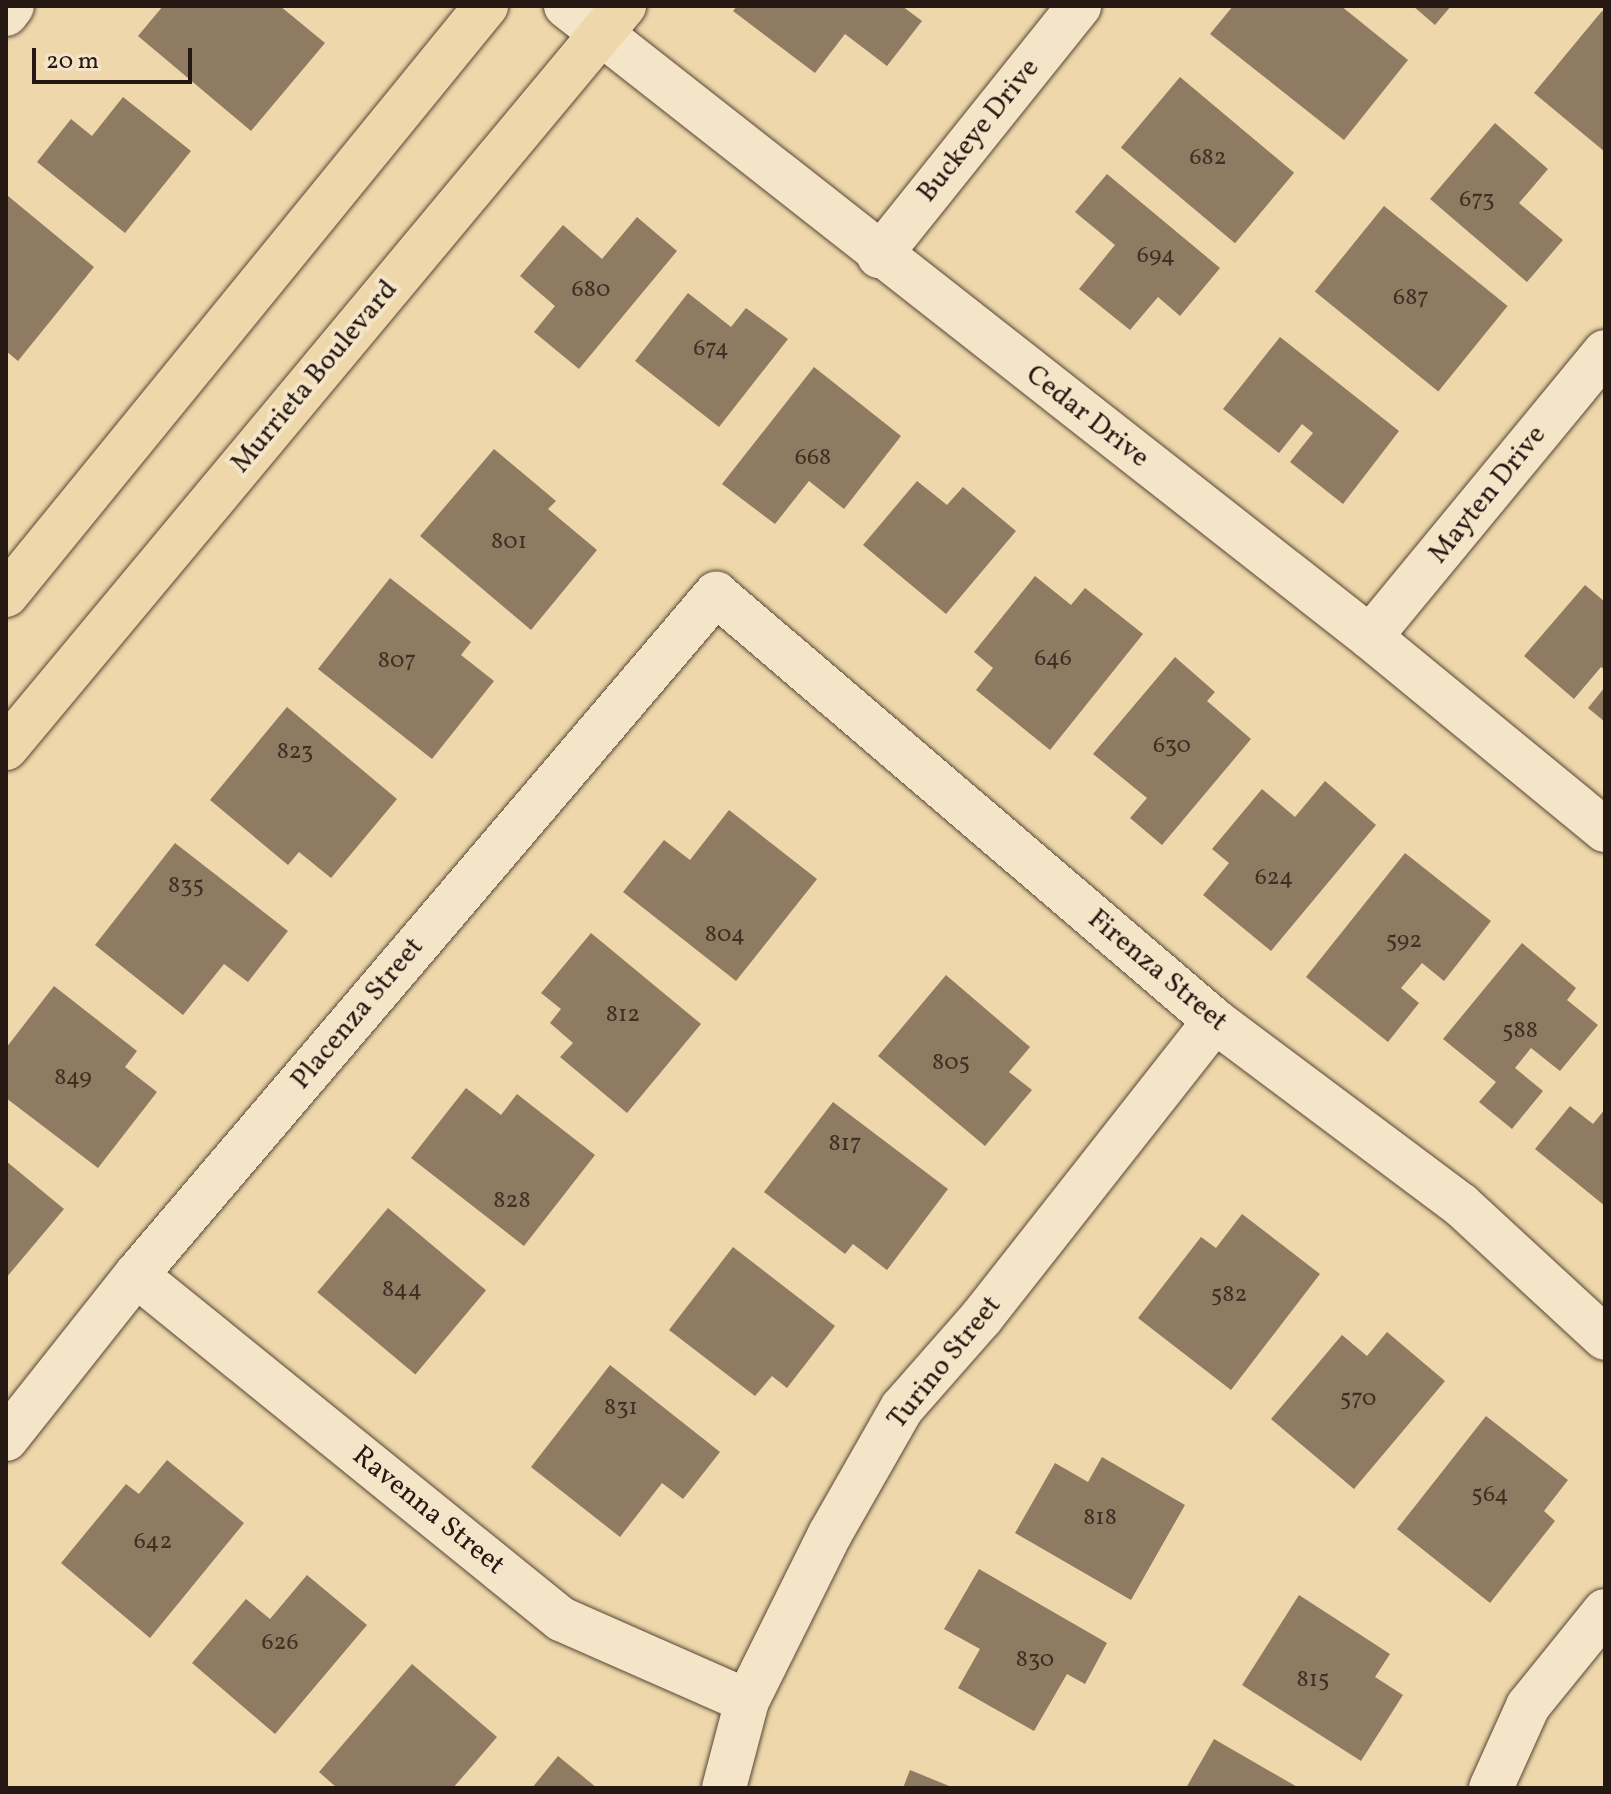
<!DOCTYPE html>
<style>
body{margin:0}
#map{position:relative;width:1611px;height:1794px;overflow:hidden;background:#eed7aa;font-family:Vollkorn,serif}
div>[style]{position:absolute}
.building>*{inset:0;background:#8e7b61;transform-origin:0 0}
.roads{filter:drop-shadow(0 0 2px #574737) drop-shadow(0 0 2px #574737)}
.minor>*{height:44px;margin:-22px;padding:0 22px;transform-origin:22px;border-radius:22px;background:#f4e5c8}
.major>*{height:44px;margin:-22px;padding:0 22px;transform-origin:22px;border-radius:22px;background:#eed7aa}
span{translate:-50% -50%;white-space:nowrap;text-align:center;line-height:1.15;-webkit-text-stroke:8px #f4e5c8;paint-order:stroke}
.number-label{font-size:24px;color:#3f3025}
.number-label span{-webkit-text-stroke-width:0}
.street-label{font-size:28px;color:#251711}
.frame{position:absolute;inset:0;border:8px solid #251711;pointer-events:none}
.scale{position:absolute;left:32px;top:48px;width:160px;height:36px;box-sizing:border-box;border:4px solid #251711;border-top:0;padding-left:10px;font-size:24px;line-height:28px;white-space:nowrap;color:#251711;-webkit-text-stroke:6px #f4e5c8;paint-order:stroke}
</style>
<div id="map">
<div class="building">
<i style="clip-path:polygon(163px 6px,280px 6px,325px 43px,251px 131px,138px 36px)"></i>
<i style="clip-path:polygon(737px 6px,902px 6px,922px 21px,887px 66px,845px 34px,815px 73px,733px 11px)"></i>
<i style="clip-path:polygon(1233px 6px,1341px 6px,1408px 60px,1344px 140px,1210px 34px)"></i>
<i style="clip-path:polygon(1413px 6px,1451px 6px,1435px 25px)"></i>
<i style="clip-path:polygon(1602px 11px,1605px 13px,1605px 152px,1534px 93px)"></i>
<i style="left:1180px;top:77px;width:149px;height:92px;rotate:40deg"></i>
<i style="clip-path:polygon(123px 97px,191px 151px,125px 233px,37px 162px,71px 119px,92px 136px)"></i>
<i style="clip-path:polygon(1495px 123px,1548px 169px,1519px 203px,1563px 240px,1527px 282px,1430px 199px)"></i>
<i style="clip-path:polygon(1107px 174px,1220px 268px,1180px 316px,1158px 297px,1130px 330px,1079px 289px,1115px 245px,1075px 212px)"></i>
<i style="clip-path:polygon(8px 196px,94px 267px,18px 361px,6px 351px)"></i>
<i style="left:1384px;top:206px;width:159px;height:110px;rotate:39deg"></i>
<i style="clip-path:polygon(637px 217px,677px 251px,579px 369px,534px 332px,555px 306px,520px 276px,563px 225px,602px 259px)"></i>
<i style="clip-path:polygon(688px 293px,731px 327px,746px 308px,788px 339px,719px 427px,635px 361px)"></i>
<i style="clip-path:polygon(1280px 337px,1399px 431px,1343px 504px,1290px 462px,1313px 433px,1302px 424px,1279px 453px,1223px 409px)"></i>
<i style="clip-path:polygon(814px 367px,901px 436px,844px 509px,809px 481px,775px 524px,722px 484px)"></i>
<i style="clip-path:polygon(494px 449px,556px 501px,548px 509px,597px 550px,531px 630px,420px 536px)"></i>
<i style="clip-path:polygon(917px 481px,947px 505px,963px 487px,1016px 531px,946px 614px,863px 545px)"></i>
<i style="clip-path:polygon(1035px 576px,1071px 605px,1085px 588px,1143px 634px,1050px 750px,976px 690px,993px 668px,974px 652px)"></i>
<i style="clip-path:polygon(390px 578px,471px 642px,461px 655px,494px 681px,432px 759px,318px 669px)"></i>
<i style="clip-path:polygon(1585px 585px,1605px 602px,1605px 670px,1601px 667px,1574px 699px,1524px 656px)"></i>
<i style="clip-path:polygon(1175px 657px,1215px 692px,1207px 701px,1251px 739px,1162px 845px,1130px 818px,1147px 798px,1093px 754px)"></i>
<i style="clip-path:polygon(1605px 687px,1605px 722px,1588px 708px)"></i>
<i style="clip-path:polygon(287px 707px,397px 799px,331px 878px,299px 852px,288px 865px,210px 800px)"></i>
<i style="clip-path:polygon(1325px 781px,1376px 825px,1271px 951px,1203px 895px,1229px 863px,1212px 849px,1262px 789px,1295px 817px)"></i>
<i style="clip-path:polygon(729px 810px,817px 879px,736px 981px,623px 892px,664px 840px,690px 860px)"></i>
<i style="clip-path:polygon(175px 843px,288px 931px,248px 982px,224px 964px,183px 1015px,95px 945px)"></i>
<i style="clip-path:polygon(1405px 853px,1491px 921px,1444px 981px,1422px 963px,1401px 988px,1419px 1003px,1388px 1042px,1306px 977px)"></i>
<i style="clip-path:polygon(591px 933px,701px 1024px,627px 1113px,560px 1057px,573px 1043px,550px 1023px,561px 1009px,541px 993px)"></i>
<i style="clip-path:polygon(1522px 943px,1576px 988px,1567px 1000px,1598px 1025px,1560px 1071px,1531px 1048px,1515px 1068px,1543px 1091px,1512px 1129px,1479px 1102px,1496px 1082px,1443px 1039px)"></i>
<i style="clip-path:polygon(946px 975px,1030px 1047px,1009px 1072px,1032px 1090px,985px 1146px,878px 1056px)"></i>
<i style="clip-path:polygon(54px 986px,137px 1051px,125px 1067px,157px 1092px,98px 1168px,6px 1098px,6px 1048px)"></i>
<i style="clip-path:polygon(466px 1088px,501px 1115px,517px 1094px,595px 1155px,524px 1246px,411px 1158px)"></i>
<i style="clip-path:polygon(833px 1102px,948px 1189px,887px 1270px,853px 1244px,845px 1254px,764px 1192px)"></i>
<i style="clip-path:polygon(1570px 1106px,1593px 1124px,1605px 1109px,1605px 1206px,1535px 1149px)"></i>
<i style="clip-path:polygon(6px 1161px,64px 1209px,6px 1278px)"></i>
<i style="left:388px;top:1208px;width:128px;height:110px;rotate:40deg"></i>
<i style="clip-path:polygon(1242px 1214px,1320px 1274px,1231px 1390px,1138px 1318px,1201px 1237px,1216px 1248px)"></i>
<i style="clip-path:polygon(733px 1247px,835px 1326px,787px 1388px,772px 1376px,755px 1396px,669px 1330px)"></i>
<i style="clip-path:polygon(1387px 1332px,1445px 1381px,1354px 1489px,1271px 1419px,1342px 1335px,1367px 1356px)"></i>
<i style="clip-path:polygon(610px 1365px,720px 1452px,683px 1499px,662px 1483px,620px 1537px,531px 1467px)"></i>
<i style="clip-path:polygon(1486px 1416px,1568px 1480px,1544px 1511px,1555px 1521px,1490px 1603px,1397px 1529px)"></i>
<i style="clip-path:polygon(1102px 1457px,1185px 1505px,1131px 1600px,1015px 1533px,1055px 1463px,1088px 1482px)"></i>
<i style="clip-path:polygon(167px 1460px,244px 1523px,150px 1638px,61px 1563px,126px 1484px,139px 1494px)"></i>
<i style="clip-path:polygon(979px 1569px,1107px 1643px,1085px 1684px,1067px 1674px,1034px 1731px,958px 1688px,980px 1649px,944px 1629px)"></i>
<i style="clip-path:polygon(307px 1575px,367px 1625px,275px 1734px,192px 1663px,246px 1599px,270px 1619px)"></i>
<i style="clip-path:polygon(1299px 1595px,1390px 1654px,1375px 1677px,1403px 1695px,1361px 1761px,1242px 1685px)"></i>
<i style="clip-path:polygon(412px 1664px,497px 1737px,453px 1788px,337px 1788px,319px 1772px)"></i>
<i style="clip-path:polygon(1214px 1739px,1299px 1788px,1186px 1788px)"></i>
<i style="clip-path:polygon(558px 1756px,597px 1788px,532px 1788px)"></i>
<i style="clip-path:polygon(910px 1770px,954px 1788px,903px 1788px)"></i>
</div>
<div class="roads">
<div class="minor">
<i style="left:566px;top:6px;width:1022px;rotate:38.13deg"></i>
<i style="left:1370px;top:637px;width:304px;rotate:39.4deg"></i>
<i style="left:6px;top:14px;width:10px;rotate:-53deg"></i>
<i style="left:879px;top:256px;width:320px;rotate:-51.3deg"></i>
<i style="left:1370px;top:637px;width:369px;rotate:-50.5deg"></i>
<i style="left:136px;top:1275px;width:547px;rotate:38.99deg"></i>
<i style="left:561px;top:1619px;width:203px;rotate:23.8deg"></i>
<i style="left:6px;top:1439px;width:209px;rotate:-51.6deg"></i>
<i style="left:136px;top:1275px;width:895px;rotate:-49.58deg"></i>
<i style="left:716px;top:594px;width:657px;rotate:40.55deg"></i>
<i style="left:1215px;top:1021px;width:307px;rotate:36.8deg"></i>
<i style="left:1461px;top:1205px;width:196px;rotate:42.7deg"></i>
<i style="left:724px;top:1788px;width:90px;rotate:-75.2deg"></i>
<i style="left:747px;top:1701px;width:186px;rotate:-63.6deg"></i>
<i style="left:830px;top:1534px;width:145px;rotate:-60.3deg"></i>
<i style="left:902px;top:1408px;width:120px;rotate:-48.7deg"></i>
<i style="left:981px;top:1318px;width:378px;rotate:-51.8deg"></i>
<i style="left:1491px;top:1788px;width:90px;rotate:-65.7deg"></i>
<i style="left:1528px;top:1706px;width:122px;rotate:-51deg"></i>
</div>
<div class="major">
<i style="left:6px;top:595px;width:760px;rotate:-50.82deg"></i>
<i style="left:6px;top:748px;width:966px;rotate:-50.21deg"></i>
</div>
</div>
<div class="number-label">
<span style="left:1208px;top:159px">682</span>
<span style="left:1477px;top:201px">673</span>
<span style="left:1156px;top:257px">694</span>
<span style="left:591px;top:291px">680</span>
<span style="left:1411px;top:299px">687</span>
<span style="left:711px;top:350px">674</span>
<span style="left:813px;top:459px">668</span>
<span style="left:509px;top:543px">801</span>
<span style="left:1053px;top:660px">646</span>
<span style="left:397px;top:662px">807</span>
<span style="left:1172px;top:747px">630</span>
<span style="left:295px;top:753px">823</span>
<span style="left:1274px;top:879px">624</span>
<span style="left:186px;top:887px">835</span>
<span style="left:725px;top:936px">804</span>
<span style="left:1404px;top:942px">592</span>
<span style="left:623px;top:1016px">812</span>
<span style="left:1520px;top:1032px">588</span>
<span style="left:951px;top:1064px">805</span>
<span style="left:73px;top:1079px">849</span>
<span style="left:845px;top:1145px">817</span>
<span style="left:512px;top:1202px">828</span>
<span style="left:402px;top:1291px">844</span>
<span style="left:1229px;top:1296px">582</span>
<span style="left:1358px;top:1400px">570</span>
<span style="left:621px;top:1409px">831</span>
<span style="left:1490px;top:1496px">564</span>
<span style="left:1100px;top:1519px">818</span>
<span style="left:153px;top:1543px">642</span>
<span style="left:280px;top:1644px">626</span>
<span style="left:1035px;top:1661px">830</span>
<span style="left:1313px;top:1681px">815</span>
</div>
<div class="street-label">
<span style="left:979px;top:131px;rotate:-51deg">Buckeye Drive</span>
<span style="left:315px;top:377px;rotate:-50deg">Murrieta Boulevard</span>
<span style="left:1087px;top:417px;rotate:38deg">Cedar Drive</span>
<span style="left:1488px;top:495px;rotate:-51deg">Mayten Drive</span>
<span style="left:1157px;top:971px;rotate:40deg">Firenza Street</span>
<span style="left:358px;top:1014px;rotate:-50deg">Placenza Street</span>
<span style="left:945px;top:1363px;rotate:-51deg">Turino Street</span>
<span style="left:428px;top:1511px;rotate:39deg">Ravenna Street</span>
</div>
<div class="frame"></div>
<div class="scale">20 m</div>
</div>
